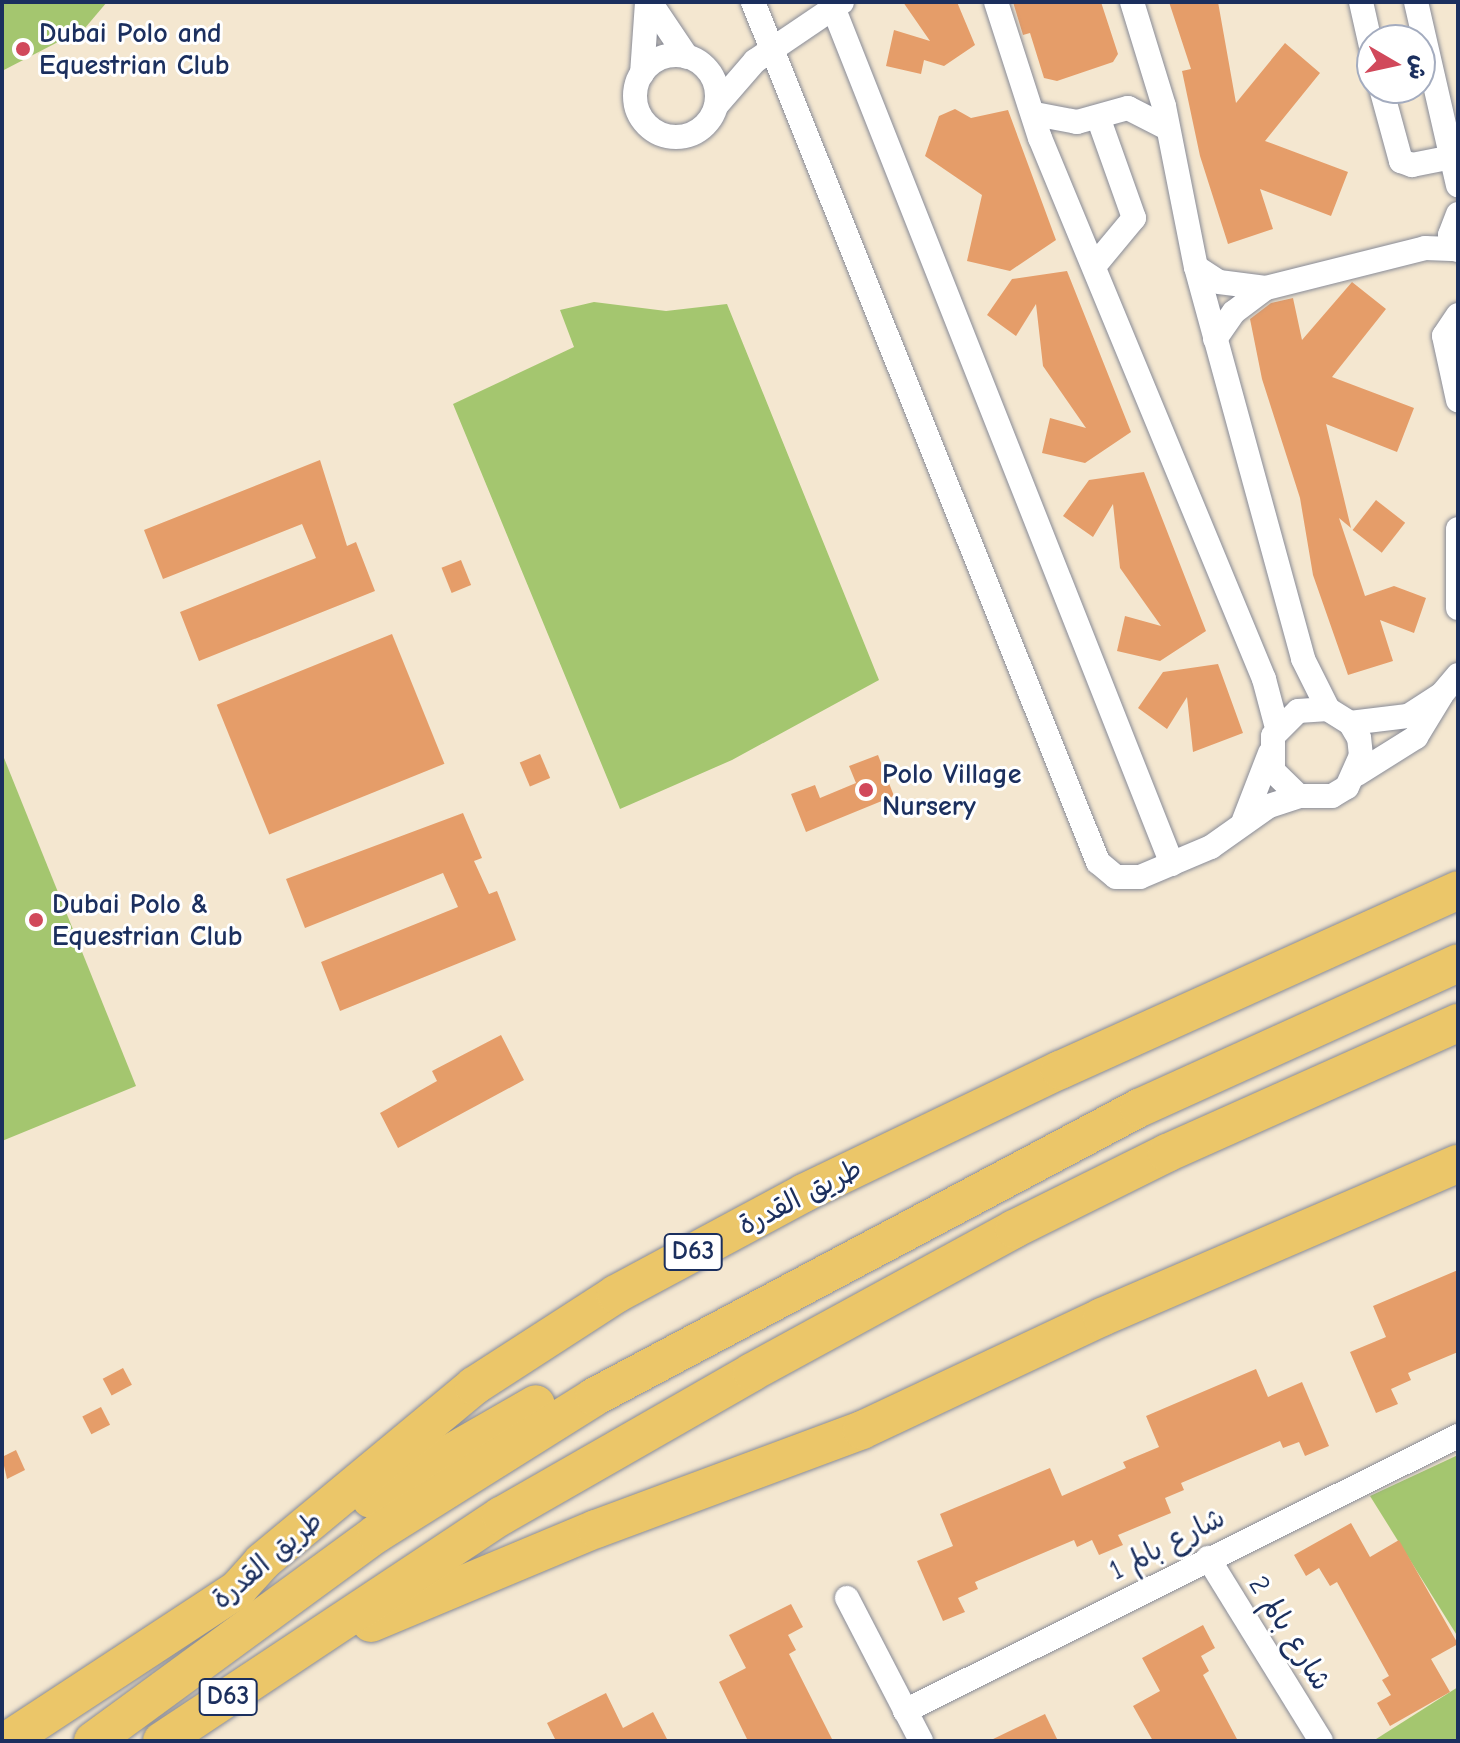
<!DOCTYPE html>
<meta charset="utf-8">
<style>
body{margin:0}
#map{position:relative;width:1460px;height:1743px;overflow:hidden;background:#f4e7d0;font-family:"Comic Neue","Playpen Sans Arabic",sans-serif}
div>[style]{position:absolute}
.green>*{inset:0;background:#a4c66f}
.building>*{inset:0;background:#e59d69;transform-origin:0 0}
.roads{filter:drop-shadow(0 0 2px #888b97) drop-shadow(0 0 2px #888b97)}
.minor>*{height:24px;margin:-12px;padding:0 12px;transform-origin:12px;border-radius:12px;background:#fff}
.minor>.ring{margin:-12px;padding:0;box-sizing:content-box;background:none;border:24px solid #fff;border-radius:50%}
.primary>*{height:38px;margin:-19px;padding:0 19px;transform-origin:19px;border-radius:19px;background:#ebc669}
.dots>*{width:22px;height:22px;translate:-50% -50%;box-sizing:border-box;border:4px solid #fff;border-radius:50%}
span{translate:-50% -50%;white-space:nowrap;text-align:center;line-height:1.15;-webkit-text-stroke:6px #fff;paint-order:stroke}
.shield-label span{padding:2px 6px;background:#fff;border:2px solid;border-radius:6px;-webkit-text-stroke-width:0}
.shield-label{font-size:26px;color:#1b2f5e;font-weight:700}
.poi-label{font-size:28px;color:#1b2f5e;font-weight:700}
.left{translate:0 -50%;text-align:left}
.street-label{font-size:28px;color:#1b2f5e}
.frame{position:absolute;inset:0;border:4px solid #1b2f5e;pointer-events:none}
.north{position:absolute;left:1356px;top:24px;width:80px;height:80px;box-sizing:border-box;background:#fff;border:2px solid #a4acbf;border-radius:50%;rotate:99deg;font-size:22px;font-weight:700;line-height:32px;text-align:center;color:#1b2f5e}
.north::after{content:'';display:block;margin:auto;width:28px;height:36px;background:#d1495b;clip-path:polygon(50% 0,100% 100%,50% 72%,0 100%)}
</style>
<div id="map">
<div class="green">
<i style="clip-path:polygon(2px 2px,107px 2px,85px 28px,2px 71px)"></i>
<i style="clip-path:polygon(594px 302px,666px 311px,727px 304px,879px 680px,732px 760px,620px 809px,453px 404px,574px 347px,560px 310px)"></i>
<i style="clip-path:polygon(2px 753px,136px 1086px,2px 1141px)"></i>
<i style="clip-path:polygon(1458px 1455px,1458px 1637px,1370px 1496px)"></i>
<i style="clip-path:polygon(1458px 1687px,1458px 1741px,1373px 1741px)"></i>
</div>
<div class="building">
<i style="clip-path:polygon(903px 2px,957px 2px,975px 45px,944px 66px,924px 60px,921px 74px,886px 66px,894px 30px,930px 41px)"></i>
<i style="clip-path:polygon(1013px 2px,1101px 2px,1118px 54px,1113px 62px,1057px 81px,1044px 78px,1030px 33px,1023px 35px)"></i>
<i style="clip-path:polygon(1169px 2px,1218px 2px,1236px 103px,1285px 43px,1320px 73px,1265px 141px,1348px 172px,1331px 216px,1260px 189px,1273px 229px,1228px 244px,1200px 156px,1182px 71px,1191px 69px)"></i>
<i style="clip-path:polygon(955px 109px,971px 118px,1008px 110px,1056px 240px,1010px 271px,967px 261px,982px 195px,925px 156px,939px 116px)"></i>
<i style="clip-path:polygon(1067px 271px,1131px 432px,1085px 463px,1042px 453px,1050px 418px,1086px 428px,1043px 366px,1036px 304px,1016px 336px,987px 315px,1012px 279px)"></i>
<i style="clip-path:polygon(1352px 282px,1386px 309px,1332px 377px,1414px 408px,1397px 452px,1326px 424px,1351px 528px,1339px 518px,1365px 596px,1394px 586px,1426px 598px,1414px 633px,1380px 620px,1393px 661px,1348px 675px,1313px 575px,1300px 498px,1262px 379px,1250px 319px,1271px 303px,1293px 298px,1302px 340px)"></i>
<i style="clip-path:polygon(320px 460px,347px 546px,356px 542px,375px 591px,199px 661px,180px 612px,316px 558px,302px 524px,163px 579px,144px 530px)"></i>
<i style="clip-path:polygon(1144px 472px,1206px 631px,1160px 661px,1117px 651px,1125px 616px,1161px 626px,1120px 568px,1113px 504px,1093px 537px,1063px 516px,1089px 480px)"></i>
<i style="left:1376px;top:500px;width:37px;height:38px;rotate:38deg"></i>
<i style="left:461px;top:560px;width:27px;height:21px;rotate:68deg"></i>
<i style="left:392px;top:634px;width:140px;height:189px;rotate:68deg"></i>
<i style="clip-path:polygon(1218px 664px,1243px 733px,1193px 752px,1187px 697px,1167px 729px,1138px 708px,1163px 672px)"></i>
<i style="left:540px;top:754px;width:26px;height:22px;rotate:67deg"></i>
<i style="clip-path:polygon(878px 755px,894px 796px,806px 832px,791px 794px,815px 785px,820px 798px,856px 783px,849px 766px)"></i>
<i style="clip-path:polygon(463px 813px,482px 858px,474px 861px,489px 894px,497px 891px,516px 940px,340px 1011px,321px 962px,458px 907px,443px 873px,305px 928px,286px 879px)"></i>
<i style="clip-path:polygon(501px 1035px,524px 1080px,398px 1148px,380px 1113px,437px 1081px,432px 1071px)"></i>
<i style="clip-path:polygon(1458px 1270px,1458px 1352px,1408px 1373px,1411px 1380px,1391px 1389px,1398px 1404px,1376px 1413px,1350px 1352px,1386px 1337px,1373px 1306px)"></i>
<i style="left:123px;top:1368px;width:19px;height:23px;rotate:62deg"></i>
<i style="clip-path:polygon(1256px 1369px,1268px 1397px,1302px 1382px,1329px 1446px,1305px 1456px,1299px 1442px,1283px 1448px,1280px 1441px,1181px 1483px,1184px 1490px,1165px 1498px,1171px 1513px,1118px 1535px,1123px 1545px,1099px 1555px,1092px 1540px,1077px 1547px,1074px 1540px,975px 1582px,978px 1589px,958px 1598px,965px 1612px,943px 1621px,917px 1561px,953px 1546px,940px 1514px,1050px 1468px,1062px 1496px,1126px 1468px,1123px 1462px,1159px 1447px,1146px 1416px)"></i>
<i style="left:101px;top:1407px;width:20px;height:21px;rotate:63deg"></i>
<i style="clip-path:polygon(16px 1450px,25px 1470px,7px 1479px,2px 1457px)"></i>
<i style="clip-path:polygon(1351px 1523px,1370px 1557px,1399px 1540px,1458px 1644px,1431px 1659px,1450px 1692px,1390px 1726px,1377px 1703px,1391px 1695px,1382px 1680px,1389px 1676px,1337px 1582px,1330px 1586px,1319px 1568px,1306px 1576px,1294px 1555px)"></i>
<i style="clip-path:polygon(791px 1604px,803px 1627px,788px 1635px,796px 1650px,789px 1654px,833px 1741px,748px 1741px,719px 1682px,746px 1668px,729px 1635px)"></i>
<i style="clip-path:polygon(1203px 1625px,1215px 1648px,1201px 1656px,1209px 1671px,1203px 1675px,1238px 1741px,1153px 1741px,1133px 1706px,1160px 1691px,1142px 1658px)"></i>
<i style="clip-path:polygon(606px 1693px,623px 1728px,653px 1712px,668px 1741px,556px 1741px,547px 1723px)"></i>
<i style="clip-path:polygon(1045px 1714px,1058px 1741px,989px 1741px)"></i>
</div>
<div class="roads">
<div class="minor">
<i style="left:650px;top:2px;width:66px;rotate:56.1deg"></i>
<i style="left:753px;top:2px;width:927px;rotate:68.14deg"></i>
<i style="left:1098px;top:862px;width:23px;rotate:40deg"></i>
<i style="left:1116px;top:877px;width:24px"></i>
<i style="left:1140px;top:877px;width:77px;rotate:-22.9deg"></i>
<i style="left:1211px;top:847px;width:71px;rotate:-35.3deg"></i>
<i style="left:1269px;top:806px;width:32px;rotate:-18deg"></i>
<i style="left:1299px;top:796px;width:33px"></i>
<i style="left:1332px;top:796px;width:17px;rotate:-31deg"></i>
<i style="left:1347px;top:787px;width:34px;rotate:-66deg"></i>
<i style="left:1361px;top:756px;width:18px;rotate:-96deg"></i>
<i style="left:1359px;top:738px;width:17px;rotate:-121deg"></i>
<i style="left:1350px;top:723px;width:26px;rotate:-148deg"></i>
<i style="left:1328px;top:709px;width:30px;rotate:176deg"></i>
<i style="left:1298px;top:711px;width:35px;rotate:135deg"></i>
<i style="left:1273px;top:736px;width:35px;rotate:90deg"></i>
<i style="left:1273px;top:771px;width:36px;rotate:44deg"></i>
<i style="left:831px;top:2px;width:927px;rotate:68.42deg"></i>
<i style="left:996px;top:2px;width:143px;rotate:72.1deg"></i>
<i style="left:1040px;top:138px;width:586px;rotate:67.51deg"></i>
<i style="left:1264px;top:679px;width:51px;rotate:75.1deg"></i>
<i style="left:1132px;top:2px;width:109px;rotate:72.9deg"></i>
<i style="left:1164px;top:106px;width:164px;rotate:78.8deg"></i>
<i style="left:1196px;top:267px;width:406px;rotate:74.7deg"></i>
<i style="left:1303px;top:659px;width:56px;rotate:63.4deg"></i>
<i style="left:1361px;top:2px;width:50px;rotate:77.3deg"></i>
<i style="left:1416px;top:2px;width:188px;rotate:77.1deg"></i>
<i class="ring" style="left:635px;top:55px;width:58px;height:58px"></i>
<i style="left:642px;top:74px;width:72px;rotate:-86deg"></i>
<i style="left:1381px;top:88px;width:76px;rotate:74.7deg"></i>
<i style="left:1401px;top:161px;width:12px;rotate:20deg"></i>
<i style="left:1412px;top:165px;width:41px;rotate:-11.3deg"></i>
<i style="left:716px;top:106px;width:60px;rotate:-49.1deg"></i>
<i style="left:755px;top:61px;width:105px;rotate:-34.1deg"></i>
<i style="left:1035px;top:114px;width:43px;rotate:10.8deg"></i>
<i style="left:1077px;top:122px;width:53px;rotate:-15.4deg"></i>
<i style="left:1128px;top:108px;width:44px;rotate:27.1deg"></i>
<i style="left:1458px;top:214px;width:22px;rotate:111deg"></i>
<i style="left:1450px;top:235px;width:17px;rotate:62deg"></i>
<i style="left:1095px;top:265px;width:61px;rotate:-50.3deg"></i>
<i style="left:1134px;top:218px;width:107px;rotate:-109.6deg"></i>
<i style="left:1196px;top:267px;width:27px;rotate:33deg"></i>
<i style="left:1219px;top:282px;width:47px;rotate:7.3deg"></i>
<i style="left:1458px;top:315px;width:25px;rotate:124deg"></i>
<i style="left:1444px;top:336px;width:66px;rotate:77.7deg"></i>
<i style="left:1215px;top:339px;width:33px;rotate:-55deg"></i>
<i style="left:1234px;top:312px;width:40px;rotate:-37deg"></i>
<i style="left:1266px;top:288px;width:164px;rotate:-14.1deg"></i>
<i style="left:1425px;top:248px;width:33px;rotate:2deg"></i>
<i style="left:1458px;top:529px;width:79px;rotate:90deg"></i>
<i style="left:1350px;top:723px;width:58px;rotate:-6.9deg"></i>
<i style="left:1408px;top:716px;width:40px;rotate:-32.9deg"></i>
<i style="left:1442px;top:694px;width:25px;rotate:-50deg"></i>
<i style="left:1357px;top:774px;width:70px;rotate:-32.1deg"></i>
<i style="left:1416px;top:737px;width:48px;rotate:-58.6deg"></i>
<i style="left:1244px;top:820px;width:72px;rotate:-68.8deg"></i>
<i style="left:1208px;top:1558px;width:215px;rotate:58.3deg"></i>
<i style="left:847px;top:1598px;width:161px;rotate:62.6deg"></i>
<i style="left:905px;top:1711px;width:618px;rotate:-26.44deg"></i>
</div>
<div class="primary">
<i style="left:371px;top:1499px;width:190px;rotate:-29.9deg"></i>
<i style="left:371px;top:1623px;width:244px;rotate:-22.7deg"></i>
<i style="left:596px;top:1529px;width:284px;rotate:-20.4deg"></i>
<i style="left:862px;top:1430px;width:265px;rotate:-25.2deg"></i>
<i style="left:1102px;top:1317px;width:387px;rotate:-23.3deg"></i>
<i style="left:7px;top:1741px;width:277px;rotate:-33.3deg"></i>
<i style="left:238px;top:1589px;width:36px;rotate:-48deg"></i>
<i style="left:262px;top:1562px;width:276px;rotate:-39.7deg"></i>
<i style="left:474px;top:1386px;width:169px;rotate:-32.9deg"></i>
<i style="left:616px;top:1294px;width:213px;rotate:-28.2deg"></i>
<i style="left:804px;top:1193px;width:284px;rotate:-25.7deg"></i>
<i style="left:1060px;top:1070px;width:437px;rotate:-24.3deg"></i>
<i style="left:93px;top:1741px;width:351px;rotate:-36.2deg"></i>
<i style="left:376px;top:1534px;width:257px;rotate:-32.1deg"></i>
<i style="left:594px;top:1397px;width:617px;rotate:-27.94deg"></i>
<i style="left:1139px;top:1108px;width:350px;rotate:-24.4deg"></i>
<i style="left:162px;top:1741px;width:407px;rotate:-33.6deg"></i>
<i style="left:501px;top:1516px;width:289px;rotate:-29.8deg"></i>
<i style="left:752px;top:1372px;width:298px;rotate:-28.6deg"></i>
<i style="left:1014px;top:1229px;width:171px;rotate:-26.4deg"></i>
<i style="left:1167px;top:1153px;width:319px;rotate:-24.1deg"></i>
</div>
</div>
<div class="dots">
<i style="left:23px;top:49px;background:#d1495b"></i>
<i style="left:866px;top:790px;background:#d1495b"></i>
<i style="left:36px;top:920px;background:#d1495b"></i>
</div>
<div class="shield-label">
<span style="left:693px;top:1252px">D63</span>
<span style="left:228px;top:1697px">D63</span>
</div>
<div class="poi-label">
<span class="left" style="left:39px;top:49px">Dubai Polo and<br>Equestrian Club</span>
<span class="left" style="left:882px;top:790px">Polo Village<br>Nursery</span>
<span class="left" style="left:52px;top:920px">Dubai Polo &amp;<br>Equestrian Club</span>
</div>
<div class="street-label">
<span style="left:800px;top:1197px;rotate:-27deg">طريق القدرة</span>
<span style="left:1167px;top:1544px;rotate:-27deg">شارع بالم 1</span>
<span style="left:267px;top:1560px;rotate:-40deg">طريق القدرة</span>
<span style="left:1290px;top:1633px;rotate:58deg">شارع بالم 2</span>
</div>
<div class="frame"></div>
<div class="north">ش</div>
</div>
